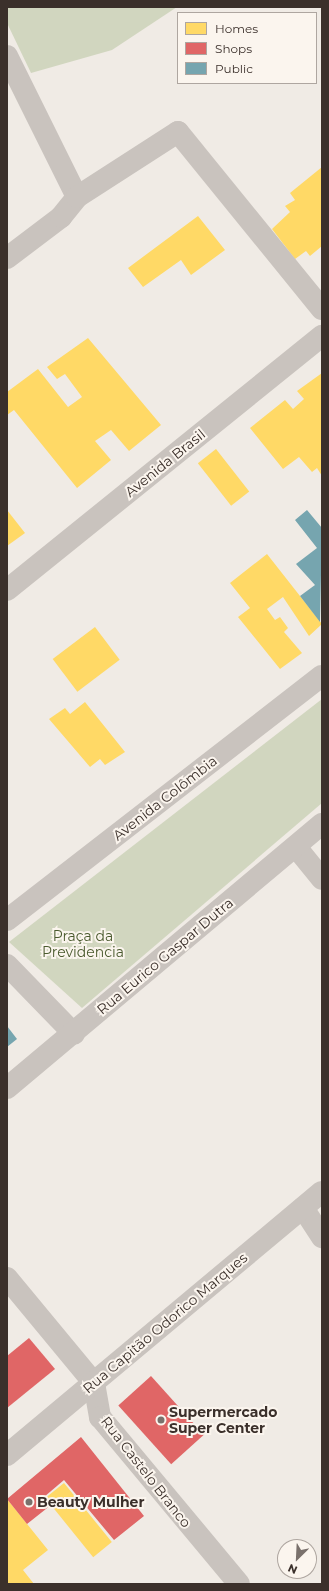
<!DOCTYPE html>
<meta charset="utf-8">
<style>
body{margin:0}
#map{position:relative;width:329px;height:1591px;overflow:hidden;background:#f0ebe5;font-family:Montserrat,sans-serif}
div>[style]{position:absolute}
.green>*{inset:0;background:#d1d6bf}
.homes>*{inset:0;background:#ffd966;transform-origin:0 0}
.shops>*{inset:0;background:#e06666;transform-origin:0 0}
.public>*{inset:0;background:#76a5af}
.street>*{height:22px;margin:-11px;padding:0 11px;transform-origin:11px;border-radius:11px;background:#c9c3be}
.dots>*{width:11px;height:11px;translate:-50% -50%;box-sizing:border-box;border:2px solid #fbf5ee;border-radius:50%}
span{translate:-50% -50%;white-space:nowrap;text-align:center;line-height:1.15;-webkit-text-stroke:4px #fbf5ee;paint-order:stroke}
.street-label{font-size:14px;color:#3b302b}
.park-label{font-size:14px;color:#4a5a2e}
.poi-label{font-size:14px;color:#3b302b;font-weight:700}
.left{translate:0 -50%;text-align:left}
.frame{position:absolute;inset:0;border:8px solid #3b302b;pointer-events:none}
.legend{position:absolute;left:177px;top:12px;width:140px;height:72px;box-sizing:border-box;background:#fbf5ee;border:1px solid #aea6a0;margin:0;padding:5px 7px;list-style:none;font-size:12px;color:#3b302b}
.legend li{display:flex;align-items:center;gap:8px;height:20px}
.legend b{width:20px;border:1px solid #aea6a0}
.north{position:absolute;left:277px;top:1539px;width:40px;height:40px;box-sizing:border-box;background:#fbf5ee;border:1px solid #aea6a0;border-radius:50%;rotate:204deg;font-size:11px;font-weight:700;line-height:16px;text-align:center;color:#3b302b}
.north::after{content:'';display:block;margin:auto;width:14px;height:18px;background:#7a716c;clip-path:polygon(50% 0,100% 100%,50% 72%,0 100%)}
</style>
<div id="map">
<div class="green">
<i style="clip-path:polygon(7px 7px,177px 7px,112px 50px,31px 73px,7px 23px)"></i>
<i style="clip-path:polygon(322px 699px,322px 803px,82px 1008px,9px 942px)"></i>
</div>
<div class="homes">
<i style="clip-path:polygon(322px 167px,322px 246px,310px 256px,306px 251px,295px 259px,272px 229px,290px 212px,285px 206px,295px 200px,290px 193px)"></i>
<i style="clip-path:polygon(198px 216px,225px 250px,191px 275px,181px 260px,143px 287px,128px 268px)"></i>
<i style="clip-path:polygon(88px 338px,161px 425px,129px 451px,111px 430px,95px 441px,111px 460px,77px 488px,14px 410px,7px 415px,7px 392px,38px 369px,68px 407px,82px 397px,65px 374px,57px 379px,47px 367px)"></i>
<i style="clip-path:polygon(322px 373px,322px 476px,317px 468px,312px 472px,299px 457px,283px 469px,250px 428px,285px 400px,293px 409px,304px 399px,297px 391px)"></i>
<i style="left:216px;top:449px;width:54px;height:23px;rotate:52deg"></i>
<i style="clip-path:polygon(7px 510px,25px 533px,7px 546px)"></i>
<i style="clip-path:polygon(267px 554px,322px 624px,309px 636px,283px 597px,267px 609px,275px 620px,280px 617px,288px 628px,284px 632px,302px 653px,280px 669px,238px 617px,250px 608px,230px 583px)"></i>
<i style="left:95px;top:627px;width:41px;height:53px;rotate:53deg"></i>
<i style="clip-path:polygon(85px 702px,125px 752px,105px 765px,100px 759px,90px 767px,49px 719px,65px 708px,70px 714px)"></i>
<i style="left:64px;top:1483px;width:76px;height:24px;rotate:51deg"></i>
<i style="clip-path:polygon(7px 1499px,48px 1550px,23px 1570px,34px 1584px,7px 1584px)"></i>
</div>
<div class="shops">
<i style="clip-path:polygon(29px 1338px,55px 1369px,7px 1408px,7px 1356px)"></i>
<i style="left:151px;top:1376px;width:79px;height:44px;rotate:48deg"></i>
<i style="clip-path:polygon(81px 1437px,144px 1516px,114px 1540px,64px 1480px,44px 1497px,51px 1505px,27px 1524px,7px 1499px)"></i>
</div>
<div class="public">
<i style="clip-path:polygon(307px 510px,322px 528px,320px 622px,300px 596px,315px 585px,296px 564px,317px 548px,295px 520px)"></i>
<i style="clip-path:polygon(7px 1026px,17px 1039px,7px 1047px)"></i>
</div>
<div class="street">
<i style="left:7px;top:56px;width:157px;rotate:63.6deg"></i>
<i style="left:7px;top:258px;width:68px;rotate:-37.2deg"></i>
<i style="left:61px;top:217px;width:26px;rotate:-51deg"></i>
<i style="left:77px;top:197px;width:120px;rotate:-32.8deg"></i>
<i style="left:178px;top:132px;width:228px;rotate:50.9deg"></i>
<i style="left:7px;top:590px;width:405px;rotate:-38.9deg"></i>
<i style="left:296px;top:847px;width:41px;rotate:50.9deg"></i>
<i style="left:7px;top:920px;width:398px;rotate:-37.8deg"></i>
<i style="left:7px;top:965px;width:96px;rotate:45.8deg"></i>
<i style="left:7px;top:1088px;width:411px;rotate:-40deg"></i>
<i style="left:303px;top:1208px;width:35px;rotate:57deg"></i>
<i style="left:7px;top:1278px;width:136px;rotate:50.4deg"></i>
<i style="left:94px;top:1383px;width:35px;rotate:80deg"></i>
<i style="left:100px;top:1417px;width:217px;rotate:50.2deg"></i>
<i style="left:7px;top:1455px;width:410px;rotate:-39.9deg"></i>
</div>
<div class="dots">
<i style="left:161px;top:1420px;background:#7a716c"></i>
<i style="left:29px;top:1502px;background:#7a716c"></i>
</div>
<div class="street-label">
<span style="left:165px;top:463px;rotate:-39deg">Avenida Brasil</span>
<span style="left:165px;top:798px;rotate:-38deg">Avenida Colômbia</span>
<span style="left:165px;top:956px;rotate:-40deg">Rua Eurico Gaspar Dutra</span>
<span style="left:165px;top:1323px;rotate:-40deg">Rua Capitão Odorico Marques</span>
<span style="left:146px;top:1472px;rotate:52deg">Rua Castelo Branco</span>
</div>
<div class="park-label">
<span style="left:83px;top:944px">Praça da<br>Previdencia</span>
</div>
<div class="poi-label">
<span class="left" style="left:169px;top:1420px">Supermercado<br>Super Center</span>
<span class="left" style="left:37px;top:1502px">Beauty Mulher</span>
</div>
<div class="frame"></div>
<ul class="legend">
<li><b style="height:11px;background:#ffd966"></b>Homes</li>
<li><b style="height:11px;background:#e06666"></b>Shops</li>
<li><b style="height:11px;background:#76a5af"></b>Public</li>
</ul>
<div class="north">N</div>
</div>
